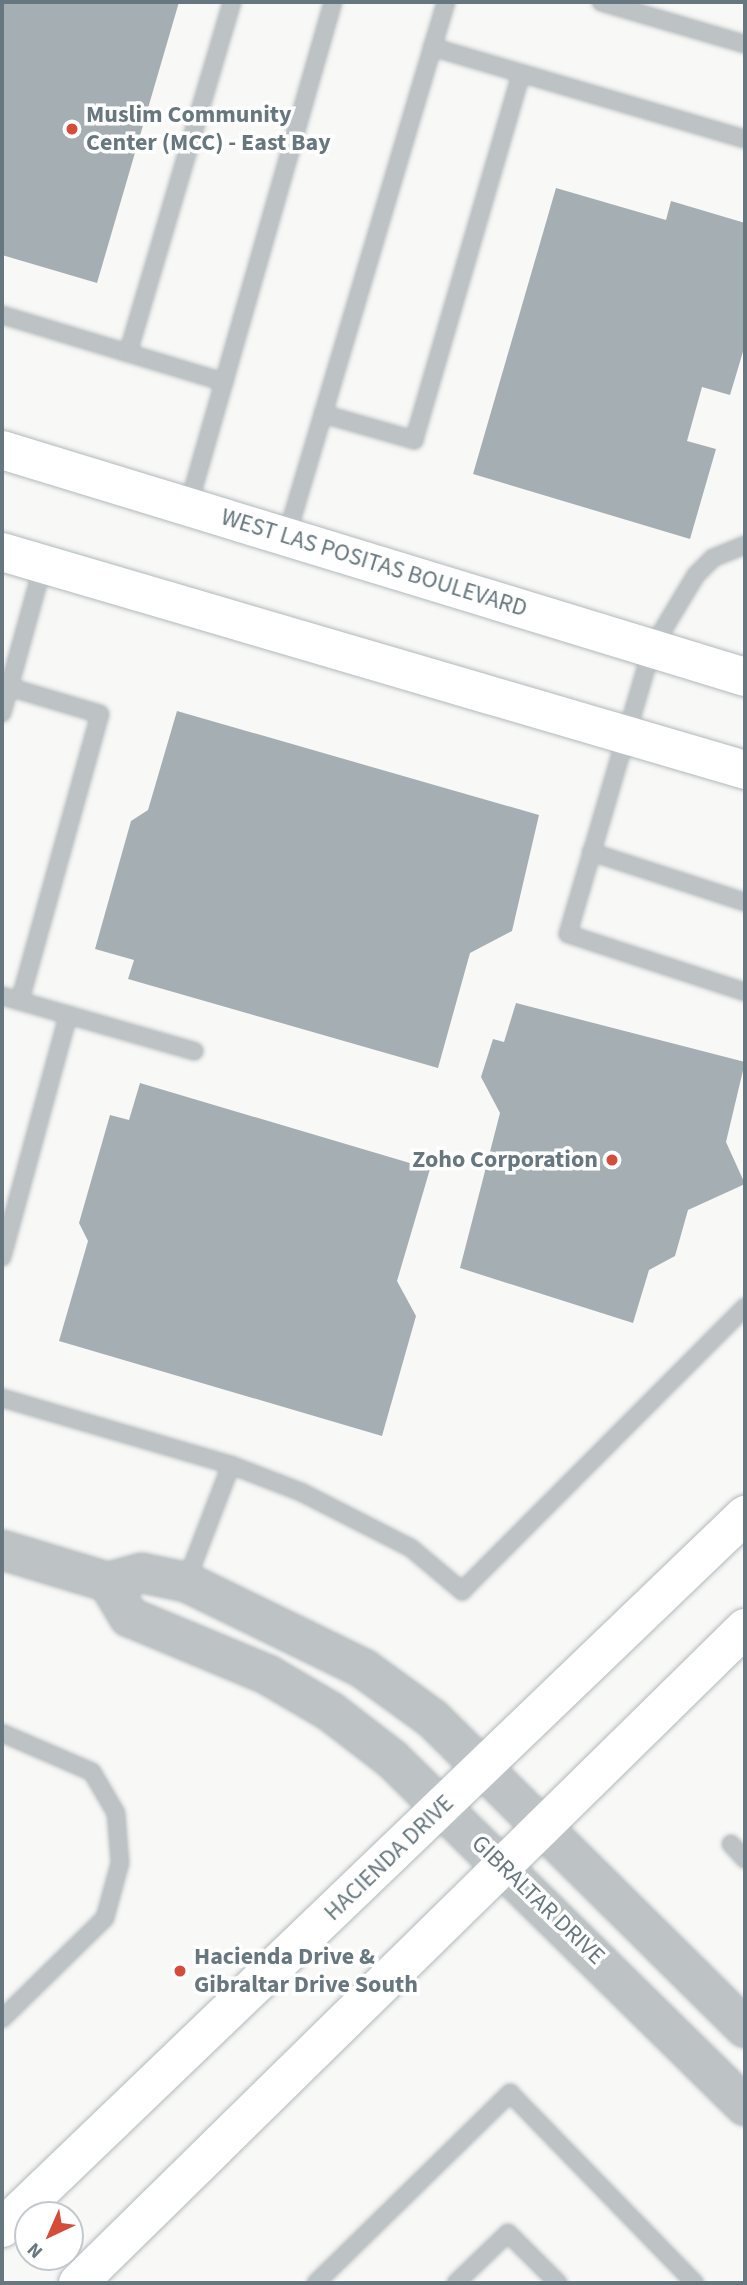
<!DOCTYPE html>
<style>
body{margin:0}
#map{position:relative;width:747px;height:2285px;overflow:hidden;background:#f8f8f6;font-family:"Source Sans 3",sans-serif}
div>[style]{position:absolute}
.building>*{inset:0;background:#a5afb3}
.roads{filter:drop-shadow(0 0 2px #b2b9bc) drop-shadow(0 0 2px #b2b9bc)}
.service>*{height:16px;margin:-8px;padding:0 8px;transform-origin:8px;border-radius:8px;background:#bdc3c5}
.tertiary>*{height:38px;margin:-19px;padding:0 19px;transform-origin:19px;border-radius:19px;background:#bdc3c5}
.secondary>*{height:38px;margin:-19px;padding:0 19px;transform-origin:19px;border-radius:19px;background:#fff}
.dots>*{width:19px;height:19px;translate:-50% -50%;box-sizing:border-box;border:4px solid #fff;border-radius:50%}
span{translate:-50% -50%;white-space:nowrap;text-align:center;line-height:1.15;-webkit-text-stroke:7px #fff;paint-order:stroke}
.poi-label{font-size:24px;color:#66777f;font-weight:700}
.left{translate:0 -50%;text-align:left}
.right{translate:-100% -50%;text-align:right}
.street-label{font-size:24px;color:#66777f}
.frame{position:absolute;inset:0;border:4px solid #66777f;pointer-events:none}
.north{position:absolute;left:14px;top:2201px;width:70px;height:70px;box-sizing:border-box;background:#fff;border:2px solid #c2c9cc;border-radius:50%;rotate:224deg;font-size:19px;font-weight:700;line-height:28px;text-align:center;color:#66777f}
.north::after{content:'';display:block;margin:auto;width:24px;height:32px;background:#d54c39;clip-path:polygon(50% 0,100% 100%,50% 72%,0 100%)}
</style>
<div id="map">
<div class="building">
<i style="clip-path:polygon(2px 2px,179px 2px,97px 283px,2px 255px)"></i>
<i style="clip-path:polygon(556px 188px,666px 220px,671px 201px,745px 223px,745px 345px,730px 395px,702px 387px,687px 441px,716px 449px,690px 539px,473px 474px)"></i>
<i style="clip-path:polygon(177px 711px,539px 815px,512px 931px,470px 953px,438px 1068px,128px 979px,134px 960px,95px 949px,131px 821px,148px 810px)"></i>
<i style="clip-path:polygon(516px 1003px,745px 1062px,726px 1142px,745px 1184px,688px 1210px,675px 1256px,649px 1270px,633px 1323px,460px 1268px,500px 1113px,481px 1077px,493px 1039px,504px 1042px)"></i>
<i style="clip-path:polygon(140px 1083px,430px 1169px,397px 1281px,416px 1316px,382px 1436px,59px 1341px,88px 1241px,79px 1223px,110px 1115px,129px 1120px)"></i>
</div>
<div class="roads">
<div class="service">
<i style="left:601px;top:2px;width:150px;rotate:16.3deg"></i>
<i style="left:432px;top:47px;width:326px;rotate:16.4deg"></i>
<i style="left:2px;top:315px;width:232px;rotate:16.8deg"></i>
<i style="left:128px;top:353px;width:366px;rotate:-73.5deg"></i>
<i style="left:323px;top:414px;width:95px;rotate:15.9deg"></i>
<i style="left:414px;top:440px;width:381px;rotate:-73.7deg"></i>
<i style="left:188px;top:507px;width:525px;rotate:-73.98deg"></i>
<i style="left:287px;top:535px;width:556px;rotate:-73.39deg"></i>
<i style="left:745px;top:545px;width:35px;rotate:158deg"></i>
<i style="left:713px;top:558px;width:24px;rotate:135deg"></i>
<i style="left:696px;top:575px;width:85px;rotate:121.1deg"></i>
<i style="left:652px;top:648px;width:298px;rotate:106.4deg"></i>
<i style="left:568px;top:934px;width:186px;rotate:18.1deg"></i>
<i style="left:2px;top:685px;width:102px;rotate:16.5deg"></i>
<i style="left:100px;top:714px;width:298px;rotate:105.6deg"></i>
<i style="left:2px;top:713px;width:154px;rotate:-74.5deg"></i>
<i style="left:591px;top:852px;width:162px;rotate:18deg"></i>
<i style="left:2px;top:996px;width:200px;rotate:16deg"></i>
<i style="left:2px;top:1257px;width:251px;rotate:-74.7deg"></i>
<i style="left:2px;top:1398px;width:239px;rotate:16.3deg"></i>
<i style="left:231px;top:1465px;width:75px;rotate:21.1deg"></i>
<i style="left:301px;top:1492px;width:123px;rotate:27deg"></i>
<i style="left:411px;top:1548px;width:67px;rotate:40.1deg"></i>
<i style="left:462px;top:1591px;width:401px;rotate:-45.1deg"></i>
<i style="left:186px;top:1582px;width:125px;rotate:-69deg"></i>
<i style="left:2px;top:1733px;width:98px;rotate:23.4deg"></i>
<i style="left:92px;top:1772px;width:48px;rotate:59.7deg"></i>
<i style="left:116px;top:1813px;width:50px;rotate:85.4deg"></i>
<i style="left:120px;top:1863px;width:57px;rotate:105.3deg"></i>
<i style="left:105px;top:1918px;width:144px;rotate:135.6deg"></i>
<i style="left:731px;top:1844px;width:21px;rotate:47deg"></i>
<i style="left:316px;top:2283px;width:272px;rotate:-44.4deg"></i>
<i style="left:510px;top:2093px;width:265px;rotate:45.8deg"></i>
<i style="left:456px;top:2283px;width:72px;rotate:-43.9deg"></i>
<i style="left:508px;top:2233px;width:71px;rotate:45deg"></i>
</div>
<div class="tertiary">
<i style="left:2px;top:1550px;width:111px;rotate:16.8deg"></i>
<i style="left:108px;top:1582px;width:35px;rotate:-15deg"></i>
<i style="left:142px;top:1573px;width:45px;rotate:11.6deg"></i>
<i style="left:186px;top:1582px;width:198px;rotate:26deg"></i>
<i style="left:364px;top:1669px;width:85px;rotate:35.9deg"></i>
<i style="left:433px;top:1719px;width:439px;rotate:44.7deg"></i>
<i style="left:108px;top:1582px;width:41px;rotate:59deg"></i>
<i style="left:129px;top:1617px;width:151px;rotate:22.6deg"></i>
<i style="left:268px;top:1675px;width:73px;rotate:30.4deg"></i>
<i style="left:331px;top:1712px;width:77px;rotate:37.6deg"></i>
<i style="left:392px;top:1759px;width:495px;rotate:44.5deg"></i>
</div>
<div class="secondary">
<i style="left:2px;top:450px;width:777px;rotate:16.99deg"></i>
<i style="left:2px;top:552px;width:774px;rotate:16.35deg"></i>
<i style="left:2px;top:2228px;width:1030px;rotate:-43.82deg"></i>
<i style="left:78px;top:2283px;width:935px;rotate:-44.48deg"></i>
</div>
</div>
<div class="dots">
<i style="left:72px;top:129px;background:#d54c39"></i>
<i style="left:612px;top:1160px;background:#d54c39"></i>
<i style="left:180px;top:1971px;background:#d54c39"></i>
</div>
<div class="poi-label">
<span class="left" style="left:86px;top:129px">Muslim Community<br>Center (MCC) - East Bay</span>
<span class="right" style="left:598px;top:1160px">Zoho Corporation</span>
<span class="left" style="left:194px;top:1971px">Hacienda Drive &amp;<br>Gibraltar Drive South</span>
</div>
<div class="street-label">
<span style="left:374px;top:563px;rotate:17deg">WEST LAS POSITAS BOULEVARD</span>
<span style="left:389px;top:1858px;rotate:-44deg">HACIENDA DRIVE</span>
<span style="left:538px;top:1900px;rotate:44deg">GIBRALTAR DRIVE</span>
</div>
<div class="frame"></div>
<div class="north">N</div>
</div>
